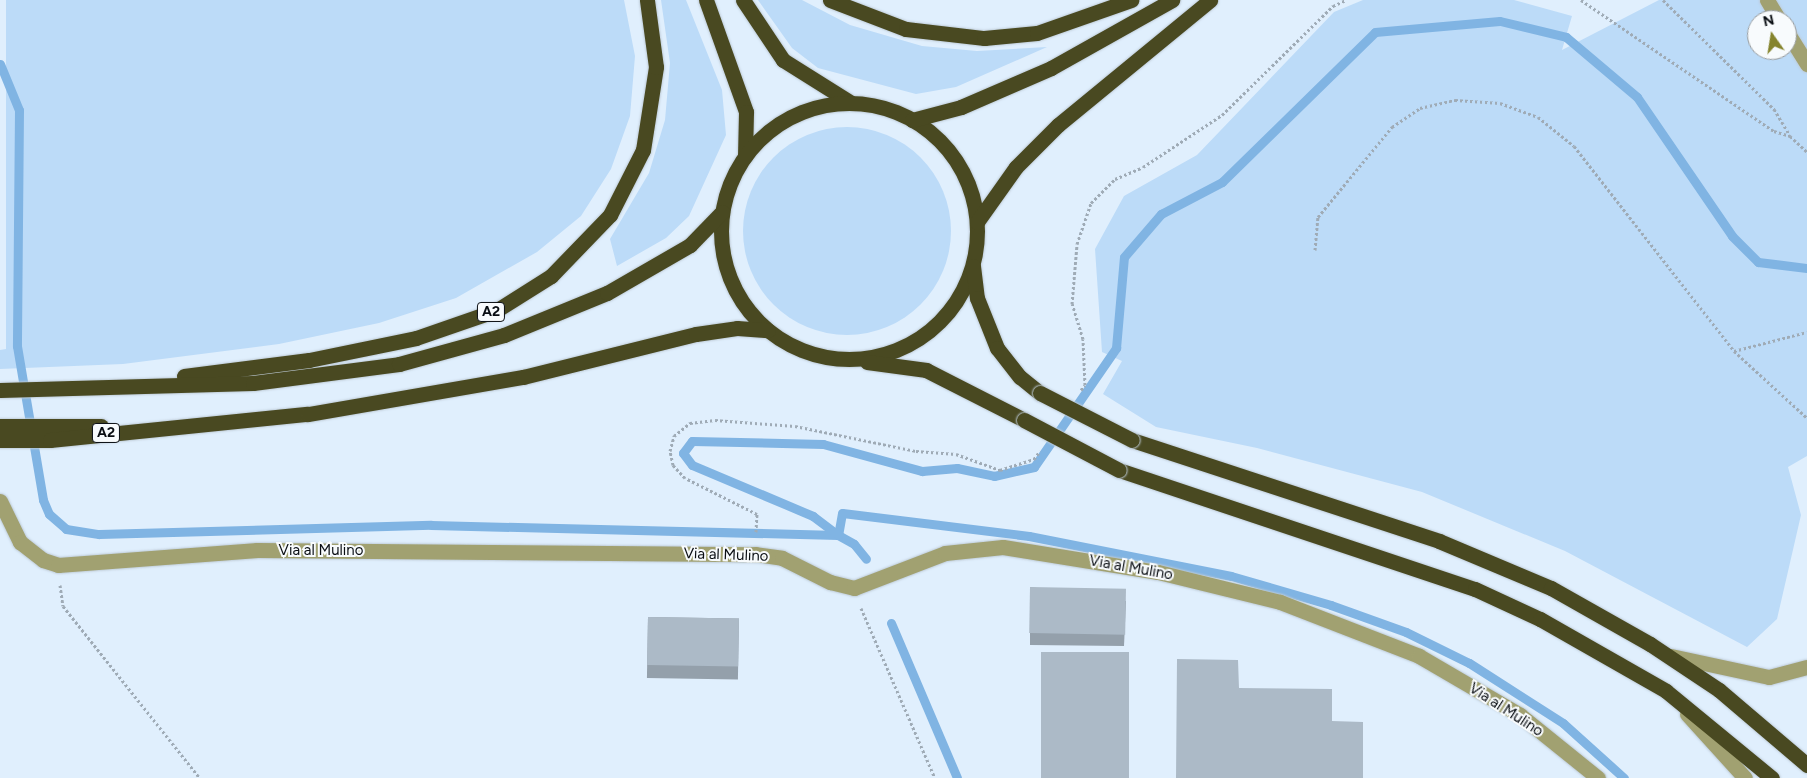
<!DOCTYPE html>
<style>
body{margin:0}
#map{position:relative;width:1807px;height:778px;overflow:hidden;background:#e0effd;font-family:Figtree,sans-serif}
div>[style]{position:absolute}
.green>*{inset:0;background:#bcdbf8}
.round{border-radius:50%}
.stream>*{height:9px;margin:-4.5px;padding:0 4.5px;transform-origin:4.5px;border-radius:4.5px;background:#80b4e3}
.path>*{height:3px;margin-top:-1.5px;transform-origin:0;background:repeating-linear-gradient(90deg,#9fabb6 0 2.5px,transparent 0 5px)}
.roads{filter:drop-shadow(0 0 1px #becbd7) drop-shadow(0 0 1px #becbd7)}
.minor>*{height:15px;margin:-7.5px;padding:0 7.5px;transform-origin:7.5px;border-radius:7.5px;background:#a1a171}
.highway>*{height:15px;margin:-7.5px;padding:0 7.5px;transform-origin:7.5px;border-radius:7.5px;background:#494921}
.highway>.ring{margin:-7.5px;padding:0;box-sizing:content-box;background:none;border:15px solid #494921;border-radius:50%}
.bridges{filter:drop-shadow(0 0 1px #becbd7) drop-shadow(0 0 1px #becbd7)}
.highway-bridge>*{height:15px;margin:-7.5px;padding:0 7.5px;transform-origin:7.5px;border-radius:7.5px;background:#494921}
.wall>*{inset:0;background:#94a0ab;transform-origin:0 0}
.building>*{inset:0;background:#acbac7;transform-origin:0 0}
span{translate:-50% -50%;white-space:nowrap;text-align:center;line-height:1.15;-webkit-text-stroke:4px #f8fbfd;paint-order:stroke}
.shield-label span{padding:1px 4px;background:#f8fbfd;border:1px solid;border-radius:4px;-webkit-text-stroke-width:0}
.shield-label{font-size:14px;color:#090d12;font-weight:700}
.street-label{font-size:15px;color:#090d12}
.north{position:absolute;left:1747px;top:10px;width:50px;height:50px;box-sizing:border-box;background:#f8fbfd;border:1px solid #989c9f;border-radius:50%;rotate:347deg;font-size:14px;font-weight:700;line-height:20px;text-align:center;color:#090d12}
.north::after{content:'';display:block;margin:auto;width:18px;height:22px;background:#85842d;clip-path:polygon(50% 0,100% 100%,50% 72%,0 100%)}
</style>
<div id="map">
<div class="green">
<i style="clip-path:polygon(6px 0,624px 0,635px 56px,630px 116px,611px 169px,581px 216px,537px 252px,456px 298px,379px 323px,279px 344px,123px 364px,0 369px,0 350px,6px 349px)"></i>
<i style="clip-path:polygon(661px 0,686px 0,722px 90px,726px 135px,689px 216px,666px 238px,617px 266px,610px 239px,649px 173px,665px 120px,670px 63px)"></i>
<i style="clip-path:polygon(758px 0,802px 0,850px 25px,922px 46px,977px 51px,1047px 47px,956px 87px,916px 94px,818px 68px,792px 48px)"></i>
<i style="clip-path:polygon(evenodd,1363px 0,1514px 0,1572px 16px,1562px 50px,1659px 0,1807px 0,1807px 456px,1788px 467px,1801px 515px,1777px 619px,1747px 647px,1565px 551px,1422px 492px,1257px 448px,1156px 427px,1103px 394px,1122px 361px,1102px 352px,1095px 249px,1124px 196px,1197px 155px,1334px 12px,1363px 0,1757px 20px,1787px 20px,1787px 50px,1757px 50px,1757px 20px)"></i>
<i class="round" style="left:743px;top:127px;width:208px;height:208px"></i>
</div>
<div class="stream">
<i style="left:0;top:64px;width:50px;rotate:67.6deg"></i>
<i style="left:19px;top:110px;width:236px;rotate:90.5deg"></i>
<i style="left:17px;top:346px;width:156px;rotate:80.4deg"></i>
<i style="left:43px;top:500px;width:15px;rotate:67deg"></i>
<i style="left:49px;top:514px;width:23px;rotate:41deg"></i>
<i style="left:66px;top:529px;width:33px;rotate:9deg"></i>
<i style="left:99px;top:534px;width:332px;rotate:-1.6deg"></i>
<i style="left:431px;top:525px;width:407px;rotate:1.4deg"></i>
<i style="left:838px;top:535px;width:18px;rotate:29deg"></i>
<i style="left:854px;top:544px;width:19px;rotate:51deg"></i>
<i style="left:891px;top:623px;width:168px;rotate:66.9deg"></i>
<i style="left:1624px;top:778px;width:82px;rotate:-138deg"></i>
<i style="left:1563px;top:723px;width:112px;rotate:-147.4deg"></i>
<i style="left:1469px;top:663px;width:70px;rotate:-153.8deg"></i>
<i style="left:1406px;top:632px;width:80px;rotate:-160.2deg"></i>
<i style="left:1331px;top:605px;width:104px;rotate:-163.8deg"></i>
<i style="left:1231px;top:576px;width:206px;rotate:-168.8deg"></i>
<i style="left:1029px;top:536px;width:188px;rotate:-173deg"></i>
<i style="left:842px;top:513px;width:22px;rotate:100deg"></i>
<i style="left:838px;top:535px;width:31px;rotate:-143deg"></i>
<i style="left:813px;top:516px;width:131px;rotate:-157.1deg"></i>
<i style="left:692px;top:465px;width:15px;rotate:-127deg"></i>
<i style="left:683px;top:453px;width:15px;rotate:-53deg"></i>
<i style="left:692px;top:441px;width:131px;rotate:1.3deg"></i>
<i style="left:823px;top:444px;width:103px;rotate:15.3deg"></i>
<i style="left:922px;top:471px;width:35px;rotate:-5deg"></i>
<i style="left:957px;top:468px;width:38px;rotate:12deg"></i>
<i style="left:994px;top:476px;width:41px;rotate:-12.7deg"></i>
<i style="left:1034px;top:467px;width:145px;rotate:-55.4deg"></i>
<i style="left:1116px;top:348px;width:91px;rotate:-85deg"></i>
<i style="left:1124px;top:257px;width:57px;rotate:-49.3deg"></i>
<i style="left:1161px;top:214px;width:69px;rotate:-27.7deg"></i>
<i style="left:1222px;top:182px;width:214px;rotate:-44.4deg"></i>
<i style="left:1375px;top:32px;width:125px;rotate:-5deg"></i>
<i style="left:1500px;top:21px;width:68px;rotate:13.6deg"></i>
<i style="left:1566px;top:37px;width:93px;rotate:40.2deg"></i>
<i style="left:1637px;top:97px;width:168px;rotate:55.6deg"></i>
<i style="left:1732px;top:236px;width:37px;rotate:45deg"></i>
<i style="left:1758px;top:262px;width:49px;rotate:7deg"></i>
</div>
<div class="path">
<i style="left:1581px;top:0;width:233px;rotate:34.2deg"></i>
<i style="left:1774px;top:131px;width:17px;rotate:17deg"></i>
<i style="left:1790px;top:136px;width:23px;rotate:43deg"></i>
<i style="left:1663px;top:0;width:156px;rotate:44.5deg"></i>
<i style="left:1774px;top:109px;width:31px;rotate:59deg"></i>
<i style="left:1315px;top:250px;width:33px;rotate:-85deg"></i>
<i style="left:1318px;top:217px;width:117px;rotate:-50.6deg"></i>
<i style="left:1392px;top:127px;width:34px;rotate:-34deg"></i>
<i style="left:1420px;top:108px;width:36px;rotate:-13deg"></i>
<i style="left:1455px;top:100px;width:45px;rotate:3.8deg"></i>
<i style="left:1500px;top:103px;width:40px;rotate:20.2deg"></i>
<i style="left:1538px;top:117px;width:46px;rotate:38.9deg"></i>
<i style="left:1574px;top:146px;width:260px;rotate:52deg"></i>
<i style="left:1734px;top:351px;width:99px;rotate:42.5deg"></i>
<i style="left:1734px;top:351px;width:75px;rotate:-14.6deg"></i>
<i style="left:1081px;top:390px;width:6px;rotate:-51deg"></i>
<i style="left:1085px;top:385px;width:46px;rotate:-92.5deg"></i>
<i style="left:1083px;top:339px;width:37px;rotate:-107deg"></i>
<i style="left:1072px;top:304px;width:60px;rotate:-85.2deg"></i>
<i style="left:1077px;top:244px;width:43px;rotate:-71.1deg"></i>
<i style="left:1091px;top:203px;width:34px;rotate:-45deg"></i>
<i style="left:1115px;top:179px;width:30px;rotate:-23deg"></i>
<i style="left:1143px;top:167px;width:95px;rotate:-33.4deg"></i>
<i style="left:1222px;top:115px;width:156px;rotate:-44.5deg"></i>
<i style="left:1333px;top:6px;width:14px;rotate:-25deg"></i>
<i style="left:756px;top:532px;width:18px;rotate:-87deg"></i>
<i style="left:757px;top:514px;width:80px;rotate:-153.4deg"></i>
<i style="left:685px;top:478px;width:18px;rotate:-133deg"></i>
<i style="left:673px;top:465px;width:14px;rotate:-102deg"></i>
<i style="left:670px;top:451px;width:16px;rotate:-75deg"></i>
<i style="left:674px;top:436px;width:21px;rotate:-39deg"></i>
<i style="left:690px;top:423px;width:25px;rotate:-7deg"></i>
<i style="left:715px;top:420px;width:80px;rotate:4.3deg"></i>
<i style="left:795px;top:426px;width:124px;rotate:11.7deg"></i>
<i style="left:916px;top:451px;width:40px;rotate:4.3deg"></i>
<i style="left:956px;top:454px;width:47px;rotate:20deg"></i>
<i style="left:1000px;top:470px;width:36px;rotate:-18deg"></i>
<i style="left:1034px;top:459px;width:10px;rotate:-53deg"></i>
<i style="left:60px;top:585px;width:21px;rotate:82deg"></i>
<i style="left:63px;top:606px;width:220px;rotate:51.5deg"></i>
<i style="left:861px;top:608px;width:185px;rotate:66.5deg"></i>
</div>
<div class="roads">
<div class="minor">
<i style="left:1767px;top:0;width:23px;rotate:59deg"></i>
<i style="left:1787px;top:32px;width:38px;rotate:58deg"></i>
<i style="left:0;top:501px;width:46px;rotate:64deg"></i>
<i style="left:20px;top:542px;width:29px;rotate:38deg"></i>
<i style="left:43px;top:560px;width:16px;rotate:18deg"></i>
<i style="left:58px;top:565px;width:200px;rotate:-4.3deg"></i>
<i style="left:257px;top:550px;width:498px;rotate:0.5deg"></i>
<i style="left:755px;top:554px;width:27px;rotate:8deg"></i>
<i style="left:782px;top:558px;width:54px;rotate:26.6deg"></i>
<i style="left:830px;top:582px;width:25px;rotate:14deg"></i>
<i style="left:854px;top:588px;width:97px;rotate:-21deg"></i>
<i style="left:945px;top:553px;width:58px;rotate:-5.9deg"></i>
<i style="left:1003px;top:547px;width:157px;rotate:9.2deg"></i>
<i style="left:1158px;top:572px;width:126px;rotate:13.8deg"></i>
<i style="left:1280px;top:602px;width:149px;rotate:21.2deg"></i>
<i style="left:1419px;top:656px;width:117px;rotate:30.3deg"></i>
<i style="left:1520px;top:715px;width:100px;rotate:38.9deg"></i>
<i style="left:1671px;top:656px;width:100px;rotate:12.1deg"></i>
<i style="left:1769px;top:677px;width:39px;rotate:-15deg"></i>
<i style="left:1687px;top:714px;width:86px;rotate:47.8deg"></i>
</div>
<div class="highway">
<i style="left:706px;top:0;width:119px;rotate:70.3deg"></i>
<i style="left:746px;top:112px;width:44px;rotate:91.3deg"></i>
<i style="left:743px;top:0;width:72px;rotate:56.3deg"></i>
<i style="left:783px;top:60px;width:79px;rotate:32.1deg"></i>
<i style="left:830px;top:0;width:81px;rotate:20.9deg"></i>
<i style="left:906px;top:29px;width:79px;rotate:6.6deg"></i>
<i style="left:984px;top:38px;width:53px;rotate:-5.4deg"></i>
<i style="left:1037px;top:33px;width:100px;rotate:-19.3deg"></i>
<i class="ring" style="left:721px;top:103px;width:241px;height:241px"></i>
<i style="left:912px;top:120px;width:51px;rotate:-14.9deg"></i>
<i style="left:961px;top:107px;width:98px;rotate:-23.4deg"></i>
<i style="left:1051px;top:68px;width:139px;rotate:-29.3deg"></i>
<i style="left:977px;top:222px;width:67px;rotate:-54.7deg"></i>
<i style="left:1016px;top:167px;width:59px;rotate:-45deg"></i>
<i style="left:1058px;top:125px;width:197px;rotate:-39.4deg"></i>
<i style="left:973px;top:266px;width:32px;rotate:83deg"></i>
<i style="left:977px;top:298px;width:54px;rotate:68.2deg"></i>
<i style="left:997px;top:348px;width:37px;rotate:52deg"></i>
<i style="left:1020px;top:377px;width:26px;rotate:39deg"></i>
<i style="left:867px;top:362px;width:60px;rotate:7.7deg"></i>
<i style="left:926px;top:370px;width:110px;rotate:27deg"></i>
<i style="left:184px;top:376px;width:126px;rotate:-7.3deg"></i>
<i style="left:309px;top:360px;width:109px;rotate:-11.6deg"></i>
<i style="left:416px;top:338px;width:86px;rotate:-19.1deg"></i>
<i style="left:497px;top:310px;width:64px;rotate:-32.2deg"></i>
<i style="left:551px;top:276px;width:85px;rotate:-46deg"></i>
<i style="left:610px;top:215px;width:73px;rotate:-63.1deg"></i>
<i style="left:643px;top:150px;width:84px;rotate:-81.1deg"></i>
<i style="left:656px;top:67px;width:68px;rotate:-97.7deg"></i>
<i style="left:0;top:390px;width:253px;rotate:-1.6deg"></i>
<i style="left:253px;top:383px;width:147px;rotate:-7.4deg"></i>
<i style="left:399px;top:364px;width:109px;rotate:-15.4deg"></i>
<i style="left:504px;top:335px;width:111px;rotate:-22.2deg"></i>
<i style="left:607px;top:293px;width:96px;rotate:-30deg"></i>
<i style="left:690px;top:245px;width:46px;rotate:-45.9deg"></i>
<i style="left:0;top:426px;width:101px"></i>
<i style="left:0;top:440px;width:50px"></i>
<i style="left:50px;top:440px;width:259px;rotate:-5.8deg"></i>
<i style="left:308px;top:414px;width:218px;rotate:-9.8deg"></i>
<i style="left:523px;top:377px;width:178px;rotate:-14deg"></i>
<i style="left:696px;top:334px;width:41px;rotate:-8.3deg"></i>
<i style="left:737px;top:328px;width:31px;rotate:4deg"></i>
<i style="left:1132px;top:440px;width:323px;rotate:18.2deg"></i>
<i style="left:1439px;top:541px;width:121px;rotate:22.8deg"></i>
<i style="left:1551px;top:588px;width:114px;rotate:29.5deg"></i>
<i style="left:1650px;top:644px;width:83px;rotate:33.7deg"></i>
<i style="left:1719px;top:690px;width:116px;rotate:40.4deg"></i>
<i style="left:1119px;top:470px;width:375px;rotate:18.5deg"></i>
<i style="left:1475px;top:589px;width:72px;rotate:24.8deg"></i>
<i style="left:1540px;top:619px;width:145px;rotate:29.7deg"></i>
<i style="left:1666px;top:691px;width:137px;rotate:39.4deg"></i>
</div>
</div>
<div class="bridges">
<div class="highway-bridge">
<i style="left:1040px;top:393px;width:103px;rotate:27.1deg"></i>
<i style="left:1024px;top:420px;width:107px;rotate:27.8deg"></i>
</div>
</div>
<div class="wall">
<i style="clip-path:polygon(1030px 587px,1126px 601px,1124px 646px,1030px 645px)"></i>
<i style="left:648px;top:617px;width:91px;height:61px;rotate:1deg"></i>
</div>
<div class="building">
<i style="left:1030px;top:587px;width:96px;height:46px;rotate:1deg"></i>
<i style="left:648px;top:617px;width:91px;height:48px;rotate:1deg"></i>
<i style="left:1041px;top:652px;width:88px;height:126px"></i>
<i style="clip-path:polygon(1177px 659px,1238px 660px,1239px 688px,1332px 689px,1332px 721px,1363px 722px,1363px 778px,1176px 778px)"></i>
</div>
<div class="shield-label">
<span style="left:491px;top:312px">A2</span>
<span style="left:106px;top:433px">A2</span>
</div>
<div class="street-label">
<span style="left:321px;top:551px">Via al Mulino</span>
<span style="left:726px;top:555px;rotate:2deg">Via al Mulino</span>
<span style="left:1131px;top:568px;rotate:10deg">Via al Mulino</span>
<span style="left:1506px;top:710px;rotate:33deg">Via al Mulino</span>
</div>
<div class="north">N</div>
</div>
